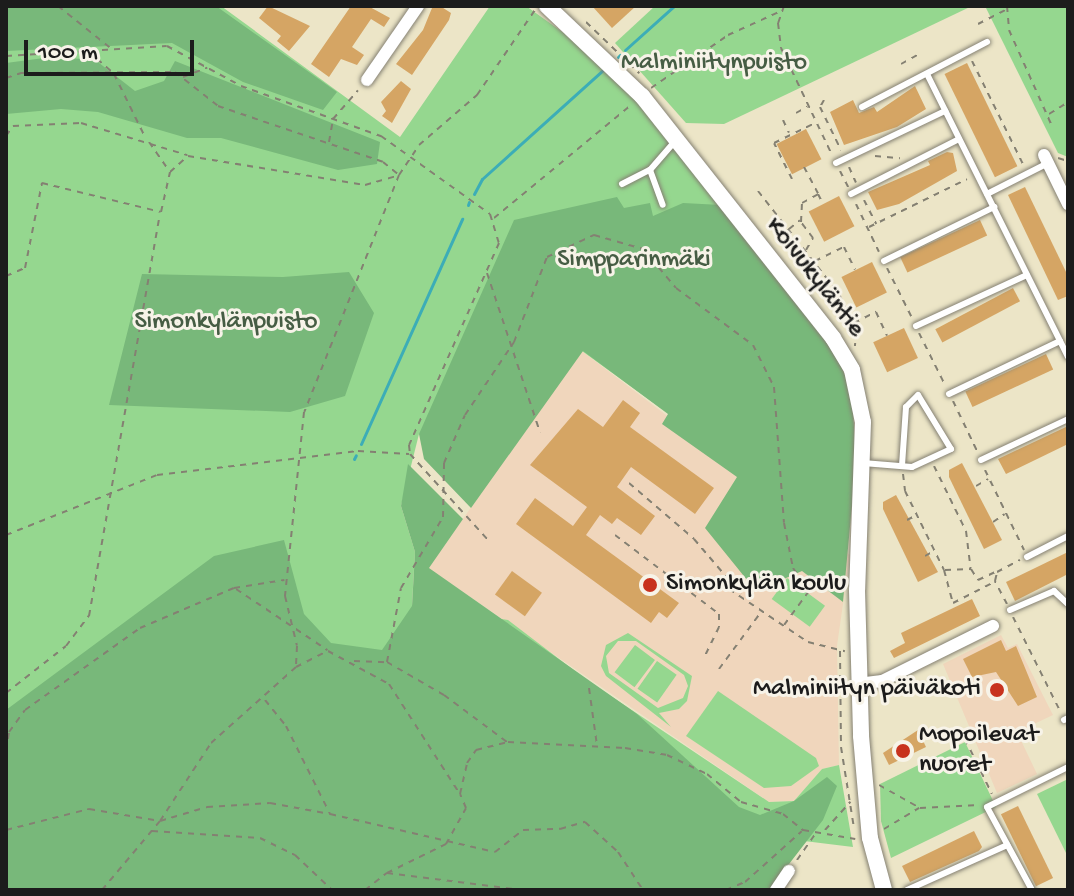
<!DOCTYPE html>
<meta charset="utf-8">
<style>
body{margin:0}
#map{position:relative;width:1074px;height:896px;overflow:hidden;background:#ece5c7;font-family:"Gochi Hand",sans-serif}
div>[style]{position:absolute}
.built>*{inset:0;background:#f0d6bc}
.green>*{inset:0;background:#95d78f;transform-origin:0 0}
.forest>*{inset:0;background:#78b87a}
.stream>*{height:3px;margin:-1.5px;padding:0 1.5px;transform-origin:1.5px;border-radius:1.5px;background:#3cadb7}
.building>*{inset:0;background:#d5a564;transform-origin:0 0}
.path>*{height:2px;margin-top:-1px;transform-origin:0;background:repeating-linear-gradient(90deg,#848072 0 6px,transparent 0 12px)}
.roads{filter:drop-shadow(0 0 2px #848072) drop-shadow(0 0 2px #848072)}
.lane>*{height:6px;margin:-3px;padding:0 3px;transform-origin:3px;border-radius:3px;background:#fff}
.street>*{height:12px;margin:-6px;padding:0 6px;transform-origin:6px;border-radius:6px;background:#fff}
.secondary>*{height:16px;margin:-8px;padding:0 8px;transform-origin:8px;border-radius:8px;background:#fff}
.dots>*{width:22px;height:22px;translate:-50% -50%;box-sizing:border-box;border:4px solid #f7f3e8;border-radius:50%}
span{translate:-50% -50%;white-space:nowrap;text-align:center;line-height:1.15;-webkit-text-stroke:6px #f7f3e8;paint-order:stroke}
.park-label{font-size:26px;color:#465d44}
.street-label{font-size:26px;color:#1c1c1c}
.poi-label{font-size:26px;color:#1c1c1c}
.left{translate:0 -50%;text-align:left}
.right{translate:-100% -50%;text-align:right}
.frame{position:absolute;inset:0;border:8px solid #1c1c1c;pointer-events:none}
.scale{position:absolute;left:24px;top:40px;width:170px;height:36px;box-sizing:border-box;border:4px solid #1c1c1c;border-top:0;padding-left:10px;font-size:24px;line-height:28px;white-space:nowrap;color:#1c1c1c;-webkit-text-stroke:6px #f7f3e8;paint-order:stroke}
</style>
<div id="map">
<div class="built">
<i style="clip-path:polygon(582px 351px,850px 555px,837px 646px,839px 765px,822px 769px,794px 801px,769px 802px,428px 568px)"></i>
<i style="clip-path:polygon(1001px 635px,1008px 648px,1017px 644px,1053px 715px,1017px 732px,1037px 774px,997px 793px,943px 664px)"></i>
</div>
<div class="green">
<i style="clip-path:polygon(7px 6px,221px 6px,400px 137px,490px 6px,526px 6px,607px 64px,721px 205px,662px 409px,582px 351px,419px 434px,401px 506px,415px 552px,412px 605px,508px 620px,584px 678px,769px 802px,794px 801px,822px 769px,839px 765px,853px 847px,804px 841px,769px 890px,6px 890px)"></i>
<i style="clip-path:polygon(655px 6px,972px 6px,724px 124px,686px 123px,615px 43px)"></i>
<i style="clip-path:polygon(985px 6px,1068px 6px,1068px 157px,1058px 153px)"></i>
<i style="left:787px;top:578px;width:47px;height:26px;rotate:36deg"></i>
<i style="clip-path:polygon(evenodd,628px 633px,692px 676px,687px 701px,679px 709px,659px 713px,671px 727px,606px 676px,601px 666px,606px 645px,628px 633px,618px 641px,636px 641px,684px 675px,688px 686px,683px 698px,658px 708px,609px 673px,606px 656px,618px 641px)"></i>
<i style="left:635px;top:645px;width:25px;height:34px;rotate:37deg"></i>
<i style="left:657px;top:661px;width:24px;height:34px;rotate:35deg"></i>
<i style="clip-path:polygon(718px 691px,816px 758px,819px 766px,791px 786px,764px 788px,686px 736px)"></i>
<i style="clip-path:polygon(965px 742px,996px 807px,891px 858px,881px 821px,880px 784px)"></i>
<i style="clip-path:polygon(1068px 779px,1068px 857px,1037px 794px)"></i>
</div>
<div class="forest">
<i style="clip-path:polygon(216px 6px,337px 92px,323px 110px,243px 82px,172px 43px,6px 51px,7px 6px)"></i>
<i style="clip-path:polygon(44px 58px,94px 59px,135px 91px,164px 81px,175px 61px,380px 142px,377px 164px,338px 170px,221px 138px,187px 138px,98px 112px,61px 109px,6px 114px,6px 63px)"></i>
<i style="clip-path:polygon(617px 197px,624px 208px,650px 203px,653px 216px,683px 203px,721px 205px,837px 356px,852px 392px,856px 462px,843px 602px,802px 571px,756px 591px,705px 528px,737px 477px,662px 424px,668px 414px,583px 351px,471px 508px,424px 459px,419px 434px,514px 220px)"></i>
<i style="clip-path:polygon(349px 272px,374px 313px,345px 396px,290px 412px,109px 405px,142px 274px,283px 277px)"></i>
<i style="clip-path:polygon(408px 464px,463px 519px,429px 568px,637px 714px,739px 807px,760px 815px,794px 801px,827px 777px,837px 786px,823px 820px,769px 890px,6px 890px,6px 710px,214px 556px,284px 540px,304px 614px,331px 643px,382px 650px,412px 606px,415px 552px,401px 506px)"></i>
</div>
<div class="stream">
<i style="left:625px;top:50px;width:66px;rotate:-41.9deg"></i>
<i style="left:618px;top:57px;width:3px;rotate:-45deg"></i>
<i style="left:474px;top:194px;width:17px;rotate:-62deg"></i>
<i style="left:482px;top:179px;width:163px;rotate:-42deg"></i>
<i style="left:468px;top:205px;width:3px;rotate:-72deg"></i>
<i style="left:361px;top:444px;width:247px;rotate:-65.8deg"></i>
<i style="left:354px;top:459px;width:4px;rotate:-63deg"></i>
</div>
<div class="building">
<i style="clip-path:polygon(268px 6px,310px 26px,289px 51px,277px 41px,281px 36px,259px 18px)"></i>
<i style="clip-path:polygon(351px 6px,368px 6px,390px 18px,384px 27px,371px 19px,352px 47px,364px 55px,357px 65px,341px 59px,329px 77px,311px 64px)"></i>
<i style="clip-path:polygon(440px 6px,451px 13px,449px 20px,412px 75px,396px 64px,423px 30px,432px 8px)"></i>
<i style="clip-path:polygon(592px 6px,636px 6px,612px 28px)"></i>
<i style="left:967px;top:63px;width:115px;height:25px;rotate:64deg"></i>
<i style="clip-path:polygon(401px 81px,411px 89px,392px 123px,382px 116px,386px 111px,381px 102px)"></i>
<i style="clip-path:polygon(915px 86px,926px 109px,897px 127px,844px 145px,830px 112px,853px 100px,859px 113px,874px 107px,877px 112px)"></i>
<i style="left:806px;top:129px;width:34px;height:33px;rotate:63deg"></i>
<i style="clip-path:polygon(947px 152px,953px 153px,957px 171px,899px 204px,877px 210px,868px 192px,930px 165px,928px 161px)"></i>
<i style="clip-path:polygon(1025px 187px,1068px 276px,1068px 296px,1058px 300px,1008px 195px)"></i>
<i style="left:839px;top:196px;width:34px;height:34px;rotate:63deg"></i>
<i style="left:980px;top:220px;width:17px;height:88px;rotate:65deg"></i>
<i style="left:872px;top:262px;width:34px;height:34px;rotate:64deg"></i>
<i style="left:1013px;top:288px;width:15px;height:88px;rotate:62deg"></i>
<i style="left:904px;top:328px;width:33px;height:34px;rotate:65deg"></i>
<i style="left:1046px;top:354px;width:17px;height:89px;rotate:65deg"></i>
<i style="clip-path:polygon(623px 400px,640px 413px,630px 427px,714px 488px,695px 514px,631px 467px,617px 487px,655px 516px,641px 535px,617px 518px,612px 524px,600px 515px,586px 535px,679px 603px,667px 618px,659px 612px,651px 623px,516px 524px,535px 498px,573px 526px,587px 507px,530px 465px,578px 409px,603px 427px)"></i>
<i style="clip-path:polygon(1068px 426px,1068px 444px,1006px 474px,998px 459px)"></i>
<i style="clip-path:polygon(962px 463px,1002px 540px,984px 549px,949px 477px,949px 470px)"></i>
<i style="clip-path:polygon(896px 495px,938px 572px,918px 582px,883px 509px,883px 502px)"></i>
<i style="clip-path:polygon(1068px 552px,1068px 574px,1015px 601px,1006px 582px)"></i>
<i style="left:512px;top:571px;width:37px;height:29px;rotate:36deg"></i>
<i style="clip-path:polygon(972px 599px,980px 616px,894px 658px,890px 651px,905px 643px,901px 633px)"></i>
<i style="clip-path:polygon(1001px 640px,1006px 651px,1016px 646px,1037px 697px,1018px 706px,996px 672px,972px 677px,963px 659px)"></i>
<i style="clip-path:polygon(918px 730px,926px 747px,889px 765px,883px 753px)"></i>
<i style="left:1018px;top:806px;width:80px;height:19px;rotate:64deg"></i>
<i style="clip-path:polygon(974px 831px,982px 847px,979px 851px,910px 882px,902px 866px)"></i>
</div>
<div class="path">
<i style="left:58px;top:6px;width:70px;rotate:38.7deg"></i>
<i style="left:784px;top:6px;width:18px;rotate:109deg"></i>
<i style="left:778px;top:23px;width:25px;rotate:83deg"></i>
<i style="left:781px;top:48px;width:119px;rotate:64.5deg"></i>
<i style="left:1007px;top:6px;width:24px;rotate:85deg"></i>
<i style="left:1009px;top:30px;width:103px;rotate:65.9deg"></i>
<i style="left:586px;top:22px;width:74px;rotate:43.9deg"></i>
<i style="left:978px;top:24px;width:31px;rotate:-27deg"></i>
<i style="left:88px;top:51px;width:35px;rotate:41deg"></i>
<i style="left:114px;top:74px;width:70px;rotate:63.8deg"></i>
<i style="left:6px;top:56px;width:161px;rotate:-3.6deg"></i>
<i style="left:167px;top:46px;width:84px;rotate:28.4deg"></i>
<i style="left:241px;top:86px;width:149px;rotate:19.7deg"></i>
<i style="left:381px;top:136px;width:134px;rotate:35.6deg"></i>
<i style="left:490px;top:214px;width:30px;rotate:73deg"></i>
<i style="left:499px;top:243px;width:221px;rotate:114deg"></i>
<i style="left:409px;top:445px;width:9px;rotate:84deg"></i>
<i style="left:410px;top:454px;width:115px;rotate:47.8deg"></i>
<i style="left:972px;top:61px;width:117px;rotate:63.7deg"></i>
<i style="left:901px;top:64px;width:23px;rotate:-29deg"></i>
<i style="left:183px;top:77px;width:26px;rotate:-21deg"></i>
<i style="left:6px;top:78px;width:16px;rotate:-18deg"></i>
<i style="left:21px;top:73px;width:154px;rotate:-0.4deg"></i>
<i style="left:175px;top:72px;width:55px;rotate:38.3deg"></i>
<i style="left:218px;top:106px;width:174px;rotate:18.7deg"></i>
<i style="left:383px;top:162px;width:21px;rotate:39deg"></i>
<i style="left:399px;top:175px;width:255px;rotate:111.8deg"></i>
<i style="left:304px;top:412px;width:185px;rotate:95.9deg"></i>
<i style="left:285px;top:596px;width:51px;rotate:76.5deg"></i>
<i style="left:297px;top:646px;width:21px;rotate:93deg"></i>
<i style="left:651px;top:88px;width:93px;rotate:-34.5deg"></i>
<i style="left:728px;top:35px;width:56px;rotate:-24.3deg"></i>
<i style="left:824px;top:100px;width:8px;rotate:120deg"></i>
<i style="left:820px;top:107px;width:48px;rotate:64deg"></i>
<i style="left:796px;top:113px;width:13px;rotate:-29deg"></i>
<i style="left:1049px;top:114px;width:22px;rotate:-32deg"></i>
<i style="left:783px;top:120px;width:14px;rotate:65deg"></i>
<i style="left:6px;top:136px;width:12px;rotate:-55deg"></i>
<i style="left:13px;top:126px;width:68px;rotate:-2.5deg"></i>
<i style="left:81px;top:123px;width:111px;rotate:16.8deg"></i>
<i style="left:149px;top:142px;width:37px;rotate:55deg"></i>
<i style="left:329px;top:142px;width:23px;rotate:-80deg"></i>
<i style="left:333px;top:119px;width:38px;rotate:-49deg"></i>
<i style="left:875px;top:156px;width:25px;rotate:5deg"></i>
<i style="left:1058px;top:158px;width:10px;rotate:17deg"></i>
<i style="left:804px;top:167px;width:30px;rotate:62deg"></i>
<i style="left:849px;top:167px;width:17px;rotate:66deg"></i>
<i style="left:840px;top:171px;width:18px;rotate:63deg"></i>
<i style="left:792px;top:179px;width:40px;rotate:-116.6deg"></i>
<i style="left:774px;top:143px;width:46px;rotate:-26deg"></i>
<i style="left:758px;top:191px;width:131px;rotate:51.8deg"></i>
<i style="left:839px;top:294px;width:41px;rotate:65.3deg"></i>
<i style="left:856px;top:331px;width:15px;rotate:94deg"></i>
<i style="left:864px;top:200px;width:27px;rotate:63deg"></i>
<i style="left:856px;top:204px;width:53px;rotate:64.4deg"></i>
<i style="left:494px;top:218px;width:178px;rotate:-39.5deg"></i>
<i style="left:869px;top:227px;width:109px;rotate:-26.1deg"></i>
<i style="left:789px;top:229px;width:14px;rotate:-39deg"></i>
<i style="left:806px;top:250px;width:14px;rotate:-60deg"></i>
<i style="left:813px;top:238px;width:20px;rotate:-127deg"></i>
<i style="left:801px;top:222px;width:19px;rotate:-87deg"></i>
<i style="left:802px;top:203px;width:18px;rotate:-29deg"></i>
<i style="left:818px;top:194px;width:11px;rotate:63deg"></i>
<i style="left:815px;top:261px;width:32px;rotate:-26deg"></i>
<i style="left:844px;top:247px;width:25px;rotate:64deg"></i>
<i style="left:887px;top:268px;width:54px;rotate:63.4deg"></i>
<i style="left:487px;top:273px;width:168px;rotate:71.6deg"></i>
<i style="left:6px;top:276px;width:21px;rotate:-23deg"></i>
<i style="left:25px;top:268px;width:87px;rotate:-78.7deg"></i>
<i style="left:42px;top:183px;width:122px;rotate:13.7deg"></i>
<i style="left:161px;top:212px;width:41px;rotate:-77.3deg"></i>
<i style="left:170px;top:172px;width:24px;rotate:-42deg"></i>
<i style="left:188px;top:156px;width:179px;rotate:9.3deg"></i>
<i style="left:365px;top:185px;width:35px;rotate:-16deg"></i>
<i style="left:399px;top:175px;width:36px;rotate:-56deg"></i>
<i style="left:419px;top:145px;width:77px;rotate:-40.8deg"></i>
<i style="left:477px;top:95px;width:103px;rotate:-55.7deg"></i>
<i style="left:854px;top:323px;width:25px;rotate:-27deg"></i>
<i style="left:876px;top:312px;width:26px;rotate:65deg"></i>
<i style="left:919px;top:333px;width:58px;rotate:63.4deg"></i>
<i style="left:953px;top:401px;width:58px;rotate:64.3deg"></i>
<i style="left:934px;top:466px;width:72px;rotate:63.8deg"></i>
<i style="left:966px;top:531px;width:38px;rotate:83deg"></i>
<i style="left:985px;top:470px;width:89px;rotate:64deg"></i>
<i style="left:903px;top:474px;width:17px;rotate:83deg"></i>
<i style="left:905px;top:491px;width:88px;rotate:63.7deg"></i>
<i style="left:944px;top:570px;width:34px;rotate:75deg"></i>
<i style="left:953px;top:603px;width:46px;rotate:-27.1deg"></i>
<i style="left:629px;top:483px;width:86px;rotate:40.7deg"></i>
<i style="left:694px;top:539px;width:72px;rotate:49.5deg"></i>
<i style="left:976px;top:486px;width:14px;rotate:-30deg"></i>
<i style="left:907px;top:520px;width:11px;rotate:-27deg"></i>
<i style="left:993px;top:522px;width:14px;rotate:-34deg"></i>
<i style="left:6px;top:535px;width:162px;rotate:-21.7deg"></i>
<i style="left:157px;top:475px;width:202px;rotate:-6.8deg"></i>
<i style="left:358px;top:451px;width:51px;rotate:3.4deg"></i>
<i style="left:615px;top:535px;width:131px;rotate:37.2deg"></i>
<i style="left:719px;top:614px;width:13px;rotate:90deg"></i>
<i style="left:719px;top:627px;width:34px;rotate:116deg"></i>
<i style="left:925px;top:556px;width:10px;rotate:-29deg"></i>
<i style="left:945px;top:570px;width:26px;rotate:-2deg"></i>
<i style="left:971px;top:569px;width:13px;rotate:58deg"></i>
<i style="left:978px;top:580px;width:19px;rotate:-25deg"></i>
<i style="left:674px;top:578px;width:56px;rotate:11.3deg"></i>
<i style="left:729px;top:589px;width:95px;rotate:33.9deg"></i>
<i style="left:808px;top:642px;width:38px;rotate:14deg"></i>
<i style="left:236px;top:589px;width:110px;rotate:33.8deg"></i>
<i style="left:1007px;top:604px;width:26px;rotate:-118deg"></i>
<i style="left:995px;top:581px;width:9px;rotate:-77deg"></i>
<i style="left:997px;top:572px;width:26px;rotate:-28deg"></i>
<i style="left:1013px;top:617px;width:105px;rotate:63.4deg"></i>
<i style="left:840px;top:651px;width:96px;rotate:89.4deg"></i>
<i style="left:841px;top:747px;width:82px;rotate:80.9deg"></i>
<i style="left:354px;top:661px;width:33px;rotate:2deg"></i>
<i style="left:387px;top:662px;width:66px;rotate:30.1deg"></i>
<i style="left:444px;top:695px;width:79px;rotate:36.7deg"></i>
<i style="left:387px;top:662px;width:75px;rotate:-79.3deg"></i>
<i style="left:401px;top:588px;width:82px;rotate:-59.4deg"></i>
<i style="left:443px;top:517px;width:54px;rotate:-88.9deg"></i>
<i style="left:444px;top:463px;width:52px;rotate:-66.4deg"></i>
<i style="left:465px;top:415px;width:88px;rotate:-56.1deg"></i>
<i style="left:514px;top:342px;width:91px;rotate:-68.8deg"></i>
<i style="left:547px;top:257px;width:52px;rotate:-25.1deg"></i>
<i style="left:594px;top:235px;width:51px;rotate:15.9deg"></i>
<i style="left:643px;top:249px;width:51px;rotate:49.8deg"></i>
<i style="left:676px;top:288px;width:96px;rotate:36.5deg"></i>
<i style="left:753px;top:345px;width:47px;rotate:63.4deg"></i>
<i style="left:774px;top:387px;width:136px;rotate:85.8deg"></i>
<i style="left:784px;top:523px;width:46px;rotate:78.7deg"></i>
<i style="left:793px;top:568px;width:28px;rotate:55deg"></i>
<i style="left:809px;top:591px;width:42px;rotate:126.3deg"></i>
<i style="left:719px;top:669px;width:71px;rotate:-53.6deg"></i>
<i style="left:589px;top:688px;width:59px;rotate:82.1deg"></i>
<i style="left:6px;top:693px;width:76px;rotate:-38.1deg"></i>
<i style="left:66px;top:646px;width:38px;rotate:-53deg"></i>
<i style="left:89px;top:616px;width:408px;rotate:-80deg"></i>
<i style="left:265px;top:700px;width:33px;rotate:51deg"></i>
<i style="left:286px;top:726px;width:98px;rotate:63.4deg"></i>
<i style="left:330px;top:814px;width:169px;rotate:13deg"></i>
<i style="left:495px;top:852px;width:36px;rotate:-38deg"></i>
<i style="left:523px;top:830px;width:37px;rotate:-2deg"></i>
<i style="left:560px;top:829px;width:26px;rotate:-16deg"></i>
<i style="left:585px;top:822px;width:45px;rotate:42.3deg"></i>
<i style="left:618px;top:852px;width:45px;rotate:56.7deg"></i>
<i style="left:946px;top:728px;width:22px;rotate:30deg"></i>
<i style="left:965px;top:739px;width:61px;rotate:63.9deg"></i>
<i style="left:6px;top:751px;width:19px;rotate:-81deg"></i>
<i style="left:9px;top:732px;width:27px;rotate:-54deg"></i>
<i style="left:25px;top:710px;width:141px;rotate:-35.5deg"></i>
<i style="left:140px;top:628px;width:102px;rotate:-23.1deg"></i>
<i style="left:234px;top:588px;width:51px;rotate:-9.1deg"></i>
<i style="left:879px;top:785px;width:47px;rotate:29.3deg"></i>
<i style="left:920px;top:808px;width:59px;rotate:-2.9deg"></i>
<i style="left:884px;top:829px;width:41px;rotate:-31deg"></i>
<i style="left:6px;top:830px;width:86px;rotate:-14.2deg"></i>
<i style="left:89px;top:809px;width:72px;rotate:9.6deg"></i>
<i style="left:160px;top:821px;width:49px;rotate:-16.6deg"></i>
<i style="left:207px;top:807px;width:63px;rotate:-3.6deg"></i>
<i style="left:270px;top:803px;width:61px;rotate:10.4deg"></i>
<i style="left:825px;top:830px;width:38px;rotate:-48deg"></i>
<i style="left:152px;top:831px;width:108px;rotate:3.7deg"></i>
<i style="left:260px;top:838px;width:39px;rotate:26deg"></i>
<i style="left:295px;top:855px;width:51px;rotate:43.4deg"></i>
<i style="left:797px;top:860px;width:33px;rotate:-55deg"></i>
<i style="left:387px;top:873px;width:66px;rotate:-26.2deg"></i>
<i style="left:446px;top:844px;width:41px;rotate:-60.9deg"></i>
<i style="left:466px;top:808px;width:15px;rotate:-113deg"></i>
<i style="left:460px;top:794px;width:32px;rotate:-77deg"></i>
<i style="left:467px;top:763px;width:16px;rotate:-55deg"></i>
<i style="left:476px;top:750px;width:33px;rotate:-14deg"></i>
<i style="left:508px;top:742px;width:117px;rotate:2.9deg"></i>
<i style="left:625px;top:748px;width:43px;rotate:9.5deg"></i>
<i style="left:667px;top:755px;width:44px;rotate:25.4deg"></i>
<i style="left:707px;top:774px;width:44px;rotate:39.5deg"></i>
<i style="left:741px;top:802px;width:44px;rotate:15.9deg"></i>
<i style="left:783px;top:814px;width:26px;rotate:39deg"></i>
<i style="left:803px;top:830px;width:53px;rotate:9.8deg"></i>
<i style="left:102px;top:890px;width:90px;rotate:-50deg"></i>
<i style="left:160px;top:821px;width:93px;rotate:-56.8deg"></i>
<i style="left:211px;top:743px;width:114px;rotate:-41.8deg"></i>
<i style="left:296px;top:667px;width:36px;rotate:-27deg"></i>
<i style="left:328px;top:651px;width:69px;rotate:28.4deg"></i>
<i style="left:389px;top:684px;width:131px;rotate:57.2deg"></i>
<i style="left:365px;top:890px;width:28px;rotate:-38deg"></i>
<i style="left:387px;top:873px;width:136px;rotate:7.2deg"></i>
<i style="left:726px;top:890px;width:21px;rotate:-23deg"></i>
<i style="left:745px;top:882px;width:76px;rotate:-41.8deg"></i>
</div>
<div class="roads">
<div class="lane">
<i style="left:927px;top:74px;width:316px;rotate:63.5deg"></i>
<i style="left:862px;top:107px;width:141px;rotate:-27.5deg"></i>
<i style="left:836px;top:163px;width:121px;rotate:-25.5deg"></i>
<i style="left:650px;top:170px;width:37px;rotate:70deg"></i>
<i style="left:622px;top:184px;width:31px;rotate:-27deg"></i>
<i style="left:650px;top:170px;width:37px;rotate:-49deg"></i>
<i style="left:851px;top:194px;width:121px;rotate:-27deg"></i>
<i style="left:987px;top:194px;width:68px;rotate:-26.9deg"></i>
<i style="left:884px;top:261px;width:123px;rotate:-26.1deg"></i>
<i style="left:916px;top:326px;width:122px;rotate:-24.7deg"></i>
<i style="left:949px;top:394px;width:123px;rotate:-25.5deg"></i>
<i style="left:981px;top:460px;width:96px;rotate:-25.2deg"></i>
<i style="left:863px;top:463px;width:49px;rotate:4.7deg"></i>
<i style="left:912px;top:467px;width:43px;rotate:-24.8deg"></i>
<i style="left:951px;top:449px;width:63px;rotate:-121.4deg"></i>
<i style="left:918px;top:395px;width:17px;rotate:135deg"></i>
<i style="left:906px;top:407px;width:58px;rotate:93.9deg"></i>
<i style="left:1027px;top:557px;width:46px;rotate:-27.1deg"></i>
<i style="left:1010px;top:610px;width:48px;rotate:-23.4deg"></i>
<i style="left:1054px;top:591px;width:19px;rotate:43deg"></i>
<i style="left:1064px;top:720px;width:4px;rotate:-27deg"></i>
<i style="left:907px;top:890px;width:110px;rotate:-24.2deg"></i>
<i style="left:1032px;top:890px;width:94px;rotate:-118.5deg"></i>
<i style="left:987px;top:807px;width:90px;rotate:-26.3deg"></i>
</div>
<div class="street">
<i style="left:367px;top:80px;width:90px;rotate:-55.4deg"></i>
<i style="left:1044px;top:155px;width:55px;rotate:63.9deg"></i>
<i style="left:858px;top:684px;width:24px;rotate:-7deg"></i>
<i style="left:882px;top:681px;width:124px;rotate:-26.4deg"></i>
<i style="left:776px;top:890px;width:23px;rotate:-56deg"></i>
</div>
<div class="secondary">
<i style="left:547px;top:6px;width:131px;rotate:43.5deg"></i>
<i style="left:642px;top:96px;width:308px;rotate:51.7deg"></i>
<i style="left:833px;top:338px;width:37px;rotate:59deg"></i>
<i style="left:852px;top:370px;width:53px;rotate:78.1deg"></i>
<i style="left:863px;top:422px;width:168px;rotate:92deg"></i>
<i style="left:857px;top:590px;width:146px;rotate:88.4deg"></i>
<i style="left:861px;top:736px;width:102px;rotate:85deg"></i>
<i style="left:870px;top:838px;width:54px;rotate:74.9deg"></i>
</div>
</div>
<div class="dots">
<i style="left:650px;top:585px;background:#c8321e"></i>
<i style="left:997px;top:690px;background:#c8321e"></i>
<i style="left:903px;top:751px;background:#c8321e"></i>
</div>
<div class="park-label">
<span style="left:714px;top:64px">Malminiitynpuisto</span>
<span style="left:634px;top:261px">Simpparinmäki</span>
<span style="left:226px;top:323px">Simonkylänpuisto</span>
</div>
<div class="street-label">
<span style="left:814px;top:278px;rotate:52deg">Koivukyläntie</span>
</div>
<div class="poi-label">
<span class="left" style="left:666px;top:585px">Simonkylän koulu</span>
<span class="right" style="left:981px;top:690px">Malminiityn päiväkoti</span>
<span class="left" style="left:919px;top:751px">Mopoilevat<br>nuoret</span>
</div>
<div class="frame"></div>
<div class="scale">100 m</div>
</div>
